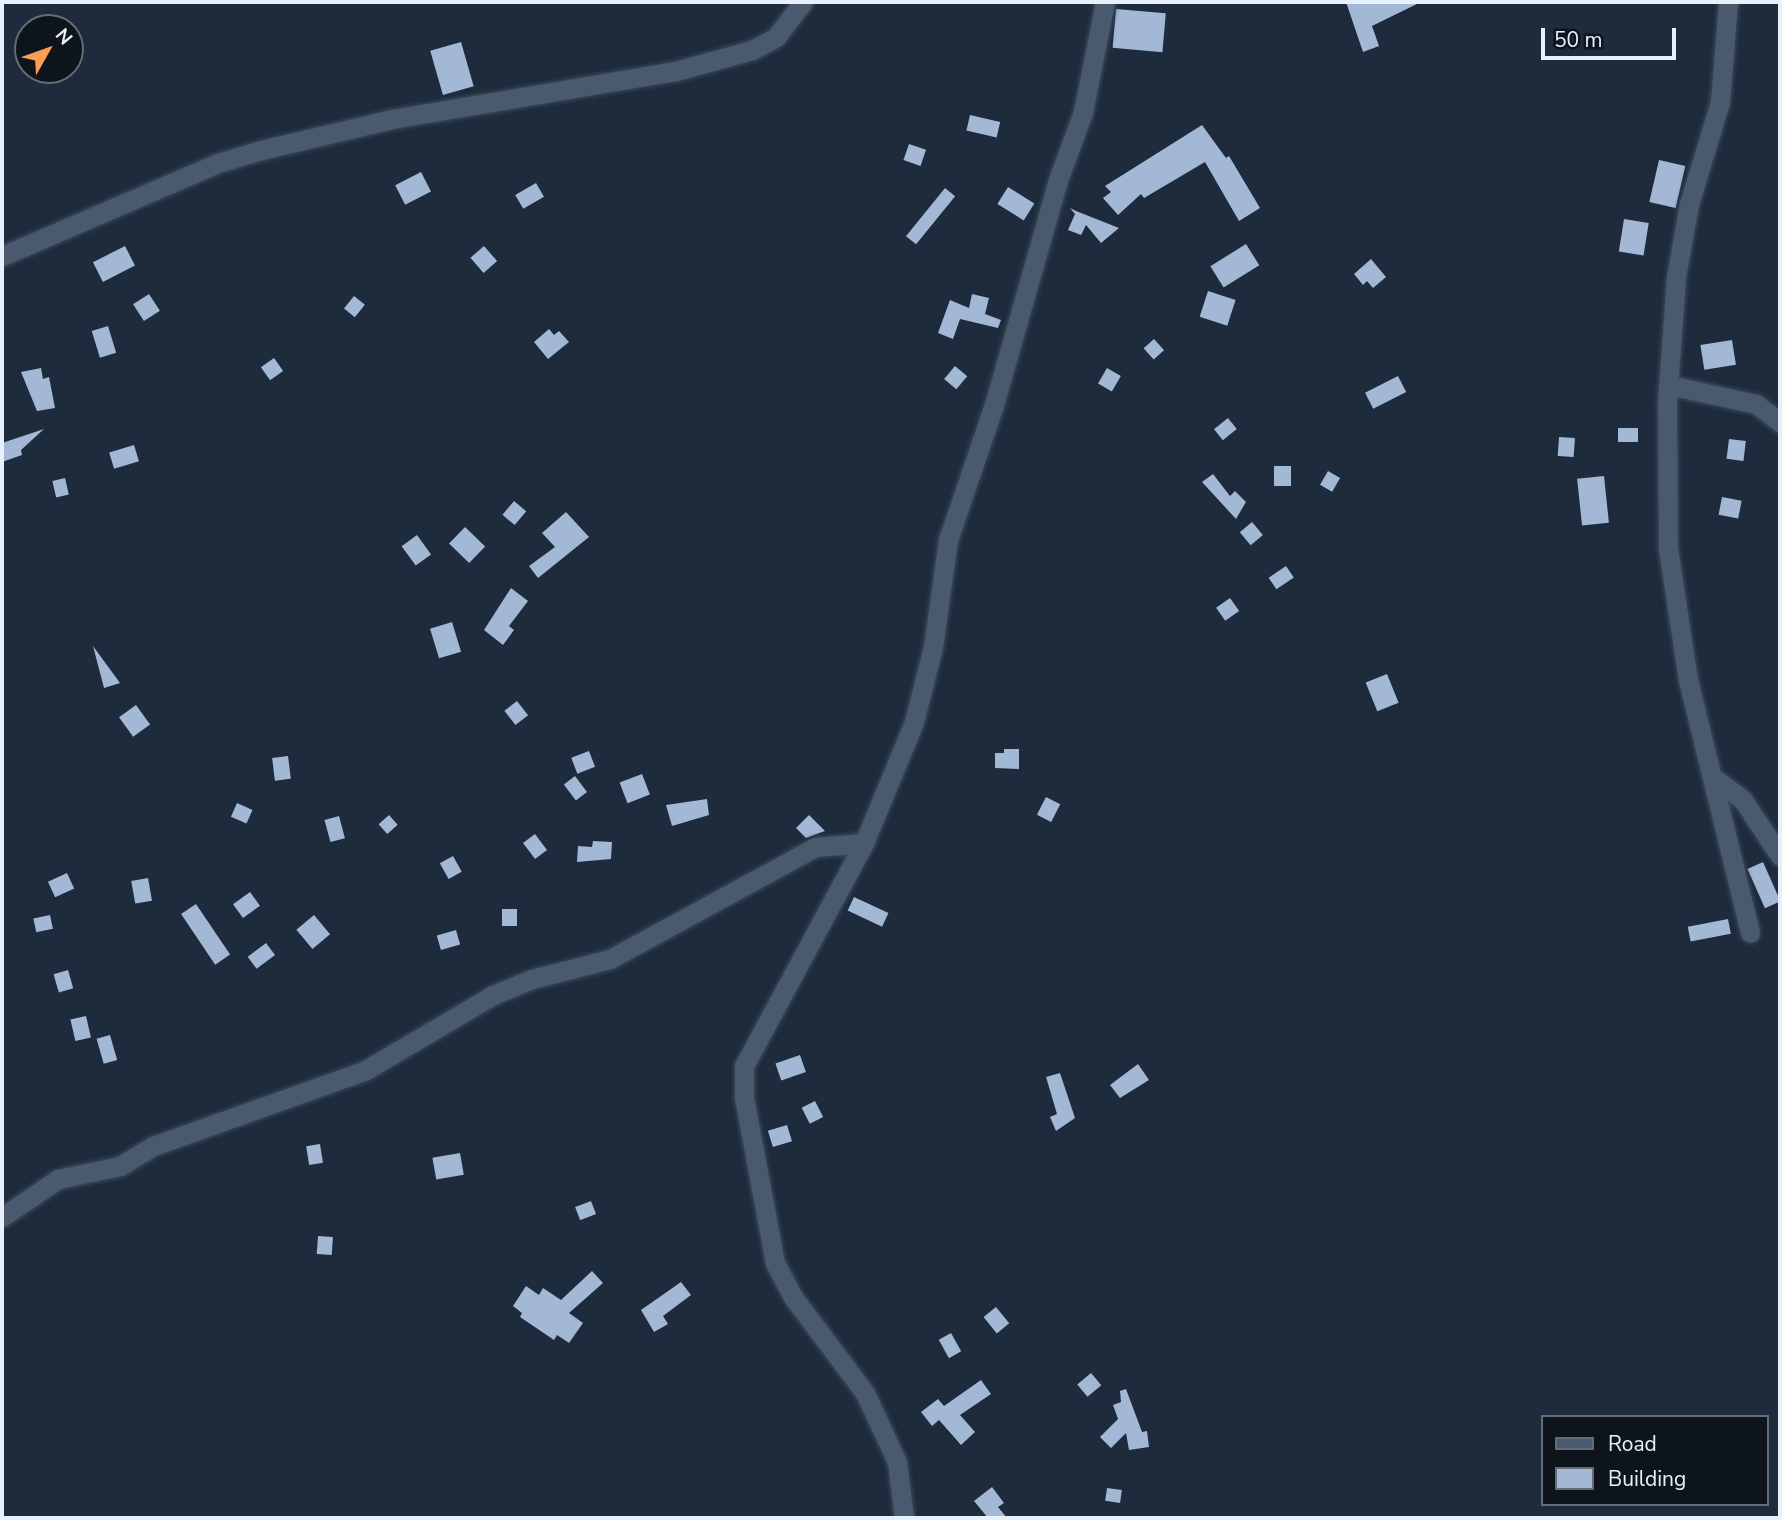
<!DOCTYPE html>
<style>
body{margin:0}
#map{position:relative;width:1782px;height:1520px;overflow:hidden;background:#1d2b3d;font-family:"Nunito Sans",sans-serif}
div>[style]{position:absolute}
.building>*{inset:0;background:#a2b8d4;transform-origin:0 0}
.roads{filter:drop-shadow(0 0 2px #3d4858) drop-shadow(0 0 2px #3d4858)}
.minor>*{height:19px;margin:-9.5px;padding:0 9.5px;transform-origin:9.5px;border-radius:9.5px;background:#4a5a6e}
span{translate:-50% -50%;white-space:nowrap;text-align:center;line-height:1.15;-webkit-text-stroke:7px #0d141c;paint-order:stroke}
.frame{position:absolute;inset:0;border:4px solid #e7f0fd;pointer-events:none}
.legend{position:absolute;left:1541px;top:1415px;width:228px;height:91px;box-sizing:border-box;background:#0d141c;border:2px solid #646c76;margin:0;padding:9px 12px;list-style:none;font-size:21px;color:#e7f0fd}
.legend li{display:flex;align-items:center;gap:14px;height:35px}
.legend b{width:35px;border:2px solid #646c76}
.north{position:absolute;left:14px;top:14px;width:70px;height:70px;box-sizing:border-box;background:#0d141c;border:2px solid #646c76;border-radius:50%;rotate:50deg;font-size:19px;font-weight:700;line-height:28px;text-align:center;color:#e7f0fd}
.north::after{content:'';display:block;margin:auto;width:24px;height:32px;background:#fb9e51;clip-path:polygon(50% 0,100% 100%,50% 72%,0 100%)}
.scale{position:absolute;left:1541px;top:28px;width:135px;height:32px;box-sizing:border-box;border:4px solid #e7f0fd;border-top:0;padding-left:9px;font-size:21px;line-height:24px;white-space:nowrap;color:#e7f0fd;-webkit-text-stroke:5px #0d141c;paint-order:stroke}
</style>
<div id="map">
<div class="building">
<i style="clip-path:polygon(1346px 2px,1421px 2px,1372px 26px,1379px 46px,1363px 52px)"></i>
<i style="left:1116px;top:9px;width:50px;height:39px;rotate:5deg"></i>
<i style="left:461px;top:42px;width:46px;height:32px;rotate:74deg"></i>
<i style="left:970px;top:115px;width:31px;height:16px;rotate:13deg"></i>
<i style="clip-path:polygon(1202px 125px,1226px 158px,1229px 156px,1260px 208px,1239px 221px,1205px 162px,1144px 198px,1141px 194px,1118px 215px,1103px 198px,1111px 192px,1105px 186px)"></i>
<i style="left:909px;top:144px;width:18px;height:17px;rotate:19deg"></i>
<i style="left:1659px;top:160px;width:27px;height:43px;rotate:13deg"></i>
<i style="left:421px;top:172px;width:22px;height:29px;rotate:63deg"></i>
<i style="left:536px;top:183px;width:16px;height:24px;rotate:60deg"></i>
<i style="left:1008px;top:187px;width:31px;height:20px;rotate:32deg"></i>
<i style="left:945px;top:188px;width:13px;height:62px;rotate:39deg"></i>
<i style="clip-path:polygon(1070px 208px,1076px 211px,1119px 228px,1101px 243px,1086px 225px,1081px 235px,1068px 230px,1075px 214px)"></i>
<i style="left:1624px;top:219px;width:25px;height:33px;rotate:9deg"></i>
<i style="left:1246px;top:244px;width:25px;height:42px;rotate:58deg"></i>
<i style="left:125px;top:246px;width:22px;height:36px;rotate:63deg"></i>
<i style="left:484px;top:246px;width:20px;height:18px;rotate:49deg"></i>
<i style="clip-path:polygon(1371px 259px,1386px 277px,1373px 288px,1367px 281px,1363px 285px,1354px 274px)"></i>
<i style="left:1208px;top:291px;width:29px;height:27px;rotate:18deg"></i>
<i style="left:149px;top:294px;width:20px;height:19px;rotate:57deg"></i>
<i style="clip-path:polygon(972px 294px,989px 298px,985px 314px,1001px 320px,998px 328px,960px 319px,953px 339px,938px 333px,950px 300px,969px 308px)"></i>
<i style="left:354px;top:296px;width:14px;height:16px;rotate:39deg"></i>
<i style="left:108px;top:326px;width:28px;height:17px;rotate:73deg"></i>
<i style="clip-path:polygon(549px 329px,554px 335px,559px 331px,569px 342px,548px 359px,534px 342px)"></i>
<i style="left:1154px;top:339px;width:15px;height:14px;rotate:48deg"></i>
<i style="left:1732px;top:340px;width:25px;height:32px;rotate:81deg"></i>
<i style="left:274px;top:358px;width:16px;height:16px;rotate:55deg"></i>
<i style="left:955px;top:366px;width:16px;height:17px;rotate:40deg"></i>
<i style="clip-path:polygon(41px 368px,43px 379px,49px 377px,55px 408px,37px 411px,21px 372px)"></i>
<i style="left:1107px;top:368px;width:16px;height:18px;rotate:30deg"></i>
<i style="left:1398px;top:376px;width:18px;height:37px;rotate:63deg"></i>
<i style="left:1228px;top:418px;width:14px;height:18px;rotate:51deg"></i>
<i style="left:1618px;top:428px;width:20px;height:14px"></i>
<i style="clip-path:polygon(44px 429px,21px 450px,22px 455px,2px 462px,2px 443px)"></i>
<i style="left:1559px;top:437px;width:16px;height:19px;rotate:4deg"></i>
<i style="left:1729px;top:439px;width:17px;height:20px;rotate:7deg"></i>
<i style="left:134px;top:445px;width:17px;height:26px;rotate:73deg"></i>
<i style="left:1274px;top:466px;width:17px;height:20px"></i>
<i style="left:1328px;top:471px;width:14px;height:16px;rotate:30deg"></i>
<i style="clip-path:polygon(1213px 474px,1230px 496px,1235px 491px,1246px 502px,1236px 519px,1202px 482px)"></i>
<i style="left:1604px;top:476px;width:47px;height:27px;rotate:84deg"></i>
<i style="left:65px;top:478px;width:17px;height:13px;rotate:77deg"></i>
<i style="left:1722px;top:497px;width:20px;height:18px;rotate:11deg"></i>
<i style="left:514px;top:501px;width:16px;height:18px;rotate:40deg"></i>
<i style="clip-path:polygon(566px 512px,589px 537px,538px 578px,529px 566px,555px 547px,542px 533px)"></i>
<i style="left:1252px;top:522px;width:17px;height:16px;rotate:50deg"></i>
<i style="left:465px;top:527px;width:28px;height:23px;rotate:44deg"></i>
<i style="left:417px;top:535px;width:24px;height:19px;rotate:54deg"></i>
<i style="left:1286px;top:566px;width:14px;height:21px;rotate:56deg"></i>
<i style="clip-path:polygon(511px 588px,528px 601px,509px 626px,514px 630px,503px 645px,484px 630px)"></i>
<i style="left:1230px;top:598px;width:16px;height:17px;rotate:55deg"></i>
<i style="left:452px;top:622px;width:31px;height:23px;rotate:73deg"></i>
<i style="clip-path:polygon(93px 646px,120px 683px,104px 688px)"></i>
<i style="left:1387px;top:674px;width:31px;height:23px;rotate:68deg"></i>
<i style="left:517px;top:701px;width:18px;height:16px;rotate:52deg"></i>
<i style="left:136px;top:705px;width:24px;height:21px;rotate:54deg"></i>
<i style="clip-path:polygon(1004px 749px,1019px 749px,1019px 769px,995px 768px,995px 753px,1004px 753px)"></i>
<i style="left:589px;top:751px;width:17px;height:19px;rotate:69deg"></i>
<i style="left:288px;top:756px;width:23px;height:16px;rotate:83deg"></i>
<i style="left:642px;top:774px;width:22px;height:24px;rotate:69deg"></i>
<i style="left:575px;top:776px;width:20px;height:14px;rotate:53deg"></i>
<i style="left:1046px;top:797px;width:16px;height:20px;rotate:27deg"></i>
<i style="clip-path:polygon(707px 799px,709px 815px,672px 826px,666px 805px)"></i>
<i style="left:237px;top:803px;width:17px;height:15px;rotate:24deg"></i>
<i style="left:389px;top:815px;width:13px;height:14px;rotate:48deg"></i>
<i style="clip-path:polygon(809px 815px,825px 831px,806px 838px,796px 828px)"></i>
<i style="left:339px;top:816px;width:23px;height:15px;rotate:75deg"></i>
<i style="left:535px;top:834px;width:20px;height:15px;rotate:53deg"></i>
<i style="clip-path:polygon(593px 841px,612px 842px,611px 859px,577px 862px,578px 846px,592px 847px)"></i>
<i style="left:453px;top:856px;width:18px;height:15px;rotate:61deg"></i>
<i style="left:1763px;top:862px;width:43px;height:17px;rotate:66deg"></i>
<i style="left:67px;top:873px;width:17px;height:21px;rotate:65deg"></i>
<i style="left:148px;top:878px;width:23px;height:17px;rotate:80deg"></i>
<i style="left:250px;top:892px;width:17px;height:21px;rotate:54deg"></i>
<i style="left:854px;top:897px;width:38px;height:15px;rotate:25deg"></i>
<i style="left:196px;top:904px;width:61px;height:18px;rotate:56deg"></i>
<i style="left:502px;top:909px;width:15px;height:17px"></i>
<i style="left:50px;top:915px;width:14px;height:17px;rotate:78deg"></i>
<i style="left:314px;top:915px;width:25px;height:23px;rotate:50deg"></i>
<i style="left:1728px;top:919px;width:15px;height:41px;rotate:79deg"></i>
<i style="left:456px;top:930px;width:15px;height:20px;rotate:74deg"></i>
<i style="left:266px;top:943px;width:15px;height:23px;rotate:53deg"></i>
<i style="left:68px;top:970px;width:19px;height:15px;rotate:74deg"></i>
<i style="left:86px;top:1016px;width:22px;height:16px;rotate:77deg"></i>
<i style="left:110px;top:1035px;width:26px;height:14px;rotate:74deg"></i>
<i style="left:800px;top:1055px;width:18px;height:26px;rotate:71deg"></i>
<i style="clip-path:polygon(1138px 1064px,1149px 1080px,1120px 1098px,1110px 1085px)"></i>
<i style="clip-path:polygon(1060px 1073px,1075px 1118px,1056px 1131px,1050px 1117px,1057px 1114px,1046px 1077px)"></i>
<i style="left:815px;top:1101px;width:18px;height:15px;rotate:63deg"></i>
<i style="left:787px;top:1125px;width:17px;height:20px;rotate:73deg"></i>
<i style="left:320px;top:1144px;width:19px;height:14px;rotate:81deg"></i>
<i style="left:460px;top:1153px;width:22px;height:28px;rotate:80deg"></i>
<i style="left:591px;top:1201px;width:14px;height:17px;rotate:69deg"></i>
<i style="left:318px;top:1236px;width:15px;height:18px;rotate:4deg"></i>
<i style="clip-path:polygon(592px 1271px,603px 1283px,569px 1313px,583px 1323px,569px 1343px,557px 1335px,554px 1340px,520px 1317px,522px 1313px,513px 1306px,526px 1286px,539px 1295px,543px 1288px,561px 1300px)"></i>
<i style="clip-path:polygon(681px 1282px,691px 1295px,663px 1316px,668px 1324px,654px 1332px,641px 1310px)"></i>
<i style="left:996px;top:1307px;width:21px;height:16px;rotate:51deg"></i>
<i style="left:951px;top:1333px;width:21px;height:14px;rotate:61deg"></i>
<i style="left:1091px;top:1373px;width:16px;height:18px;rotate:50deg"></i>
<i style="clip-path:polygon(981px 1380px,991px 1394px,960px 1415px,975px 1432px,961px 1445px,939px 1420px,932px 1426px,921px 1412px,938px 1399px,944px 1406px)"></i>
<i style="clip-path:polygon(1126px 1389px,1142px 1432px,1147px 1431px,1149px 1447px,1129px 1450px,1126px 1433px,1111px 1448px,1100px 1437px,1118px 1419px,1113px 1405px,1121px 1402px,1120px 1391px)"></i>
<i style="clip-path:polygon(992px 1487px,1004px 1503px,998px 1507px,1007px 1518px,988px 1518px,974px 1501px)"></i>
<i style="left:1107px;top:1488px;width:15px;height:13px;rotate:8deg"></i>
</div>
<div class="roads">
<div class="minor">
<i style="left:1728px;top:2px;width:100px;rotate:94.6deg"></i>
<i style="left:1720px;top:102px;width:107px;rotate:106.9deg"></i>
<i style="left:1689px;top:204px;width:74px;rotate:100.1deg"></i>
<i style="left:1676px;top:277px;width:126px;rotate:94.1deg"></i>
<i style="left:1667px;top:403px;width:145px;rotate:89.6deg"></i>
<i style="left:1668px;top:548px;width:134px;rotate:81.4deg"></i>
<i style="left:1688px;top:680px;width:260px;rotate:76.2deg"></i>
<i style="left:2px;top:256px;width:235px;rotate:-23.3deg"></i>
<i style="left:218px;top:163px;width:45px;rotate:-16.8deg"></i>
<i style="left:261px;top:150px;width:135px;rotate:-13.3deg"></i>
<i style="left:392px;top:119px;width:288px;rotate:-9.6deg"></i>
<i style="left:676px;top:71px;width:79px;rotate:-15.4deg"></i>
<i style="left:752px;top:50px;width:27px;rotate:-28deg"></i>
<i style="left:776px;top:37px;width:44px;rotate:-52.4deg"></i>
<i style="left:1669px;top:385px;width:89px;rotate:12.3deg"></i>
<i style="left:1756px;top:404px;width:30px;rotate:37deg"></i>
<i style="left:1714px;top:778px;width:36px;rotate:37deg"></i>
<i style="left:1743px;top:800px;width:67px;rotate:56.5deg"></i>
<i style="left:2px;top:1217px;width:68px;rotate:-34.2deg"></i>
<i style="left:58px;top:1179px;width:63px;rotate:-11.8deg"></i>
<i style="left:120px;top:1166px;width:39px;rotate:-31deg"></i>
<i style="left:153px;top:1146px;width:224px;rotate:-19.6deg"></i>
<i style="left:364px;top:1071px;width:150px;rotate:-30.5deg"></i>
<i style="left:493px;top:995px;width:42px;rotate:-22.3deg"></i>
<i style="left:532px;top:979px;width:81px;rotate:-14.4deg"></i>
<i style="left:610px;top:959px;width:234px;rotate:-28.6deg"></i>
<i style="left:815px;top:847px;width:49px;rotate:-4.7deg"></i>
<i style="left:904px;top:1518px;width:56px;rotate:-97.1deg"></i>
<i style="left:897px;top:1462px;width:76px;rotate:-114.9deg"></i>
<i style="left:865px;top:1393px;width:120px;rotate:-126.9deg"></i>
<i style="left:793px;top:1297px;width:38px;rotate:-118deg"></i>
<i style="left:775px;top:1263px;width:169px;rotate:-100.6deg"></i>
<i style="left:744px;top:1097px;width:31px;rotate:-90deg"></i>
<i style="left:744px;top:1066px;width:253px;rotate:-61.7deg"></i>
<i style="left:864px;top:843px;width:131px;rotate:-67.5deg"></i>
<i style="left:914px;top:722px;width:77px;rotate:-75.8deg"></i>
<i style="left:933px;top:647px;width:108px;rotate:-82deg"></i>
<i style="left:948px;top:540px;width:143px;rotate:-71.2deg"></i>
<i style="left:994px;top:405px;width:234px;rotate:-74.1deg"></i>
<i style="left:1058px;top:180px;width:72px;rotate:-69.8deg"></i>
<i style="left:1083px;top:112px;width:112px;rotate:-78.7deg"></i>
</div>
</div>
<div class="frame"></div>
<ul class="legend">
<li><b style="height:9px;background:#4a5a6e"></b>Road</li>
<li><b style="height:19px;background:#a2b8d4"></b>Building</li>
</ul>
<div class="north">N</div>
<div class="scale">50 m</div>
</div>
